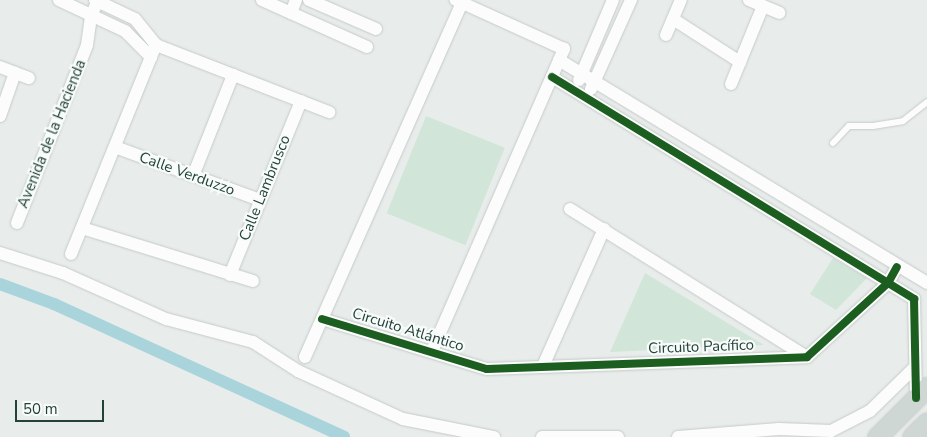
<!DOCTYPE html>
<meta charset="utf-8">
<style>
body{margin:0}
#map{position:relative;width:927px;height:437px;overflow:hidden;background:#e8edeb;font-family:"Nunito Sans",sans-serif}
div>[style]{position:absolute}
.green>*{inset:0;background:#d1e6d8;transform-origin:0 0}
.canal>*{height:12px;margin:-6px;padding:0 6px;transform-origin:6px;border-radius:6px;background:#a9d4db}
.roads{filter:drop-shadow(0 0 1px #c5cac8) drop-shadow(0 0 1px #c5cac8)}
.service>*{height:6px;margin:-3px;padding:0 3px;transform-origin:3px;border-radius:3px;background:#fcfcfc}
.minor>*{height:12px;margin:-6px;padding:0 6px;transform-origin:6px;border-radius:6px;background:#fcfcfc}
.primary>*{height:19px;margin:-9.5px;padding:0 9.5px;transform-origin:9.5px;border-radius:9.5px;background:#cfd7d5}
.cycleway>*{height:8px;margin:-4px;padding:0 4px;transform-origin:4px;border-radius:4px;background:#1b5e20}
span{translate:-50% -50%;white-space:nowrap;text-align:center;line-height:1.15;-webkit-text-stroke:4.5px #f7fbf9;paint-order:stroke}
.street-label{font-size:15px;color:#24423a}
.scale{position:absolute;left:15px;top:400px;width:89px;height:22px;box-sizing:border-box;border:2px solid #24423a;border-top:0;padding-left:6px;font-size:15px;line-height:18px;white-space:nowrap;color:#24423a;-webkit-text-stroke:4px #f7fbf9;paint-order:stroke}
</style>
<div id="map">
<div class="green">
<i style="left:426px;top:116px;width:85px;height:105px;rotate:22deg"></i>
<i style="clip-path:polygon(833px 258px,867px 278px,836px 310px,810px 294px)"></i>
<i style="clip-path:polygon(645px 273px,764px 345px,610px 352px)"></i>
</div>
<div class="canal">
<i style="left:0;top:284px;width:58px;rotate:20.3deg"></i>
<i style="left:54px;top:304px;width:319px;rotate:24.6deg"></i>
</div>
<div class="roads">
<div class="service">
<i style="left:833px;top:143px;width:23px;rotate:-47deg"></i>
<i style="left:849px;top:126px;width:24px"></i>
<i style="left:873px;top:126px;width:30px;rotate:-9deg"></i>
<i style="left:903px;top:121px;width:31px;rotate:-38deg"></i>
</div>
<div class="minor">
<i style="left:59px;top:0;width:73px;rotate:25.2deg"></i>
<i style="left:125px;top:31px;width:37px;rotate:45deg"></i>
<i style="left:95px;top:0;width:44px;rotate:25.4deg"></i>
<i style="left:135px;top:19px;width:33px;rotate:51deg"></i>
<i style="left:156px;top:45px;width:186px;rotate:21.2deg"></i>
<i style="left:262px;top:0;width:115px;rotate:24.1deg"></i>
<i style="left:309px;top:0;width:73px;rotate:23.4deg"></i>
<i style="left:749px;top:0;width:33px;rotate:23deg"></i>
<i style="left:291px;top:13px;width:14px;rotate:-69deg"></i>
<i style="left:673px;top:19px;width:80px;rotate:32.7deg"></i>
<i style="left:666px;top:35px;width:38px;rotate:-67deg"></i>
<i style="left:559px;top:60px;width:430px;rotate:31.2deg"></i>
<i style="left:0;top:67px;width:31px;rotate:21deg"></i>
<i style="left:552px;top:77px;width:425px;rotate:31.5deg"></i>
<i style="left:914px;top:299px;width:99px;rotate:88.8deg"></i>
<i style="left:579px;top:80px;width:87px;rotate:-67deg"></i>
<i style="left:731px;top:84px;width:84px;rotate:-67.7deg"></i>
<i style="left:591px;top:89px;width:98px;rotate:-65.8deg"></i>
<i style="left:0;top:116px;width:46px;rotate:-70.8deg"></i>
<i style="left:115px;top:147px;width:154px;rotate:20.1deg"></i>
<i style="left:193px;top:176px;width:109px;rotate:-68.4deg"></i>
<i style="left:570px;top:209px;width:279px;rotate:32deg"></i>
<i style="left:17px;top:223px;width:191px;rotate:-68.5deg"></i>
<i style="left:87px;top:45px;width:29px;rotate:-82deg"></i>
<i style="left:91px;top:16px;width:17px;rotate:-66deg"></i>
<i style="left:82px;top:228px;width:179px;rotate:17.2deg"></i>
<i style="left:0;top:253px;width:66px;rotate:17.6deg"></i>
<i style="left:63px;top:273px;width:113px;rotate:24.1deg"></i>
<i style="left:166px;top:319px;width:90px;rotate:14.8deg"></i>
<i style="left:253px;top:342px;width:54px;rotate:32.8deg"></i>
<i style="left:298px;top:371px;width:115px;rotate:24.6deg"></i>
<i style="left:403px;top:419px;width:93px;rotate:11.2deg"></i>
<i style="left:71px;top:254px;width:226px;rotate:-67.9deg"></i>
<i style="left:230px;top:275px;width:188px;rotate:-67.8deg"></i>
<i style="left:322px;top:319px;width:172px;rotate:16.9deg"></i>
<i style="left:487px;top:369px;width:320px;rotate:-2.1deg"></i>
<i style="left:807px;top:357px;width:110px;rotate:-42.4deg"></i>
<i style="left:888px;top:283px;width:18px;rotate:-61deg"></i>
<i style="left:432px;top:351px;width:330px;rotate:-66.4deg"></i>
<i style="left:564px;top:49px;width:119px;rotate:-155.6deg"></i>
<i style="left:305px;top:357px;width:388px;rotate:-66.1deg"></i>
<i style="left:543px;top:366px;width:150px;rotate:-66deg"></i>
<i style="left:542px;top:437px;width:76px"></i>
<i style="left:678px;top:437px;width:101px;rotate:-4.5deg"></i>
<i style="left:779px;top:429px;width:52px;rotate:2.2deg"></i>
<i style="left:831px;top:431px;width:44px;rotate:-27.1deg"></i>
<i style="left:870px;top:411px;width:63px;rotate:-44.4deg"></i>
</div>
<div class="primary">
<i style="left:877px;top:437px;width:71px;rotate:-45deg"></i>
<i style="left:912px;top:437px;width:21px;rotate:-45deg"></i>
</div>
</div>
<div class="cycleway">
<i style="left:552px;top:77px;width:425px;rotate:31.5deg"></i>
<i style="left:914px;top:299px;width:99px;rotate:88.8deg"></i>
<i style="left:322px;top:319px;width:172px;rotate:16.9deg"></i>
<i style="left:487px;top:369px;width:320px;rotate:-2.1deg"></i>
<i style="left:807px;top:357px;width:110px;rotate:-42.4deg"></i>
<i style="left:888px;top:283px;width:18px;rotate:-61deg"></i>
</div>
<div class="street-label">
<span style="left:52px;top:134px;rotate:-68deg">Avenida de la Hacienda</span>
<span style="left:187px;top:174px;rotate:20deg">Calle Verduzzo</span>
<span style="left:265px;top:188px;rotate:-68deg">Calle Lambrusco</span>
<span style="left:408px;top:330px;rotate:17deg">Circuito Atlántico</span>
<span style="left:701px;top:347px;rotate:-2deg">Circuito Pacífico</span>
</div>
<div class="scale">50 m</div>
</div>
